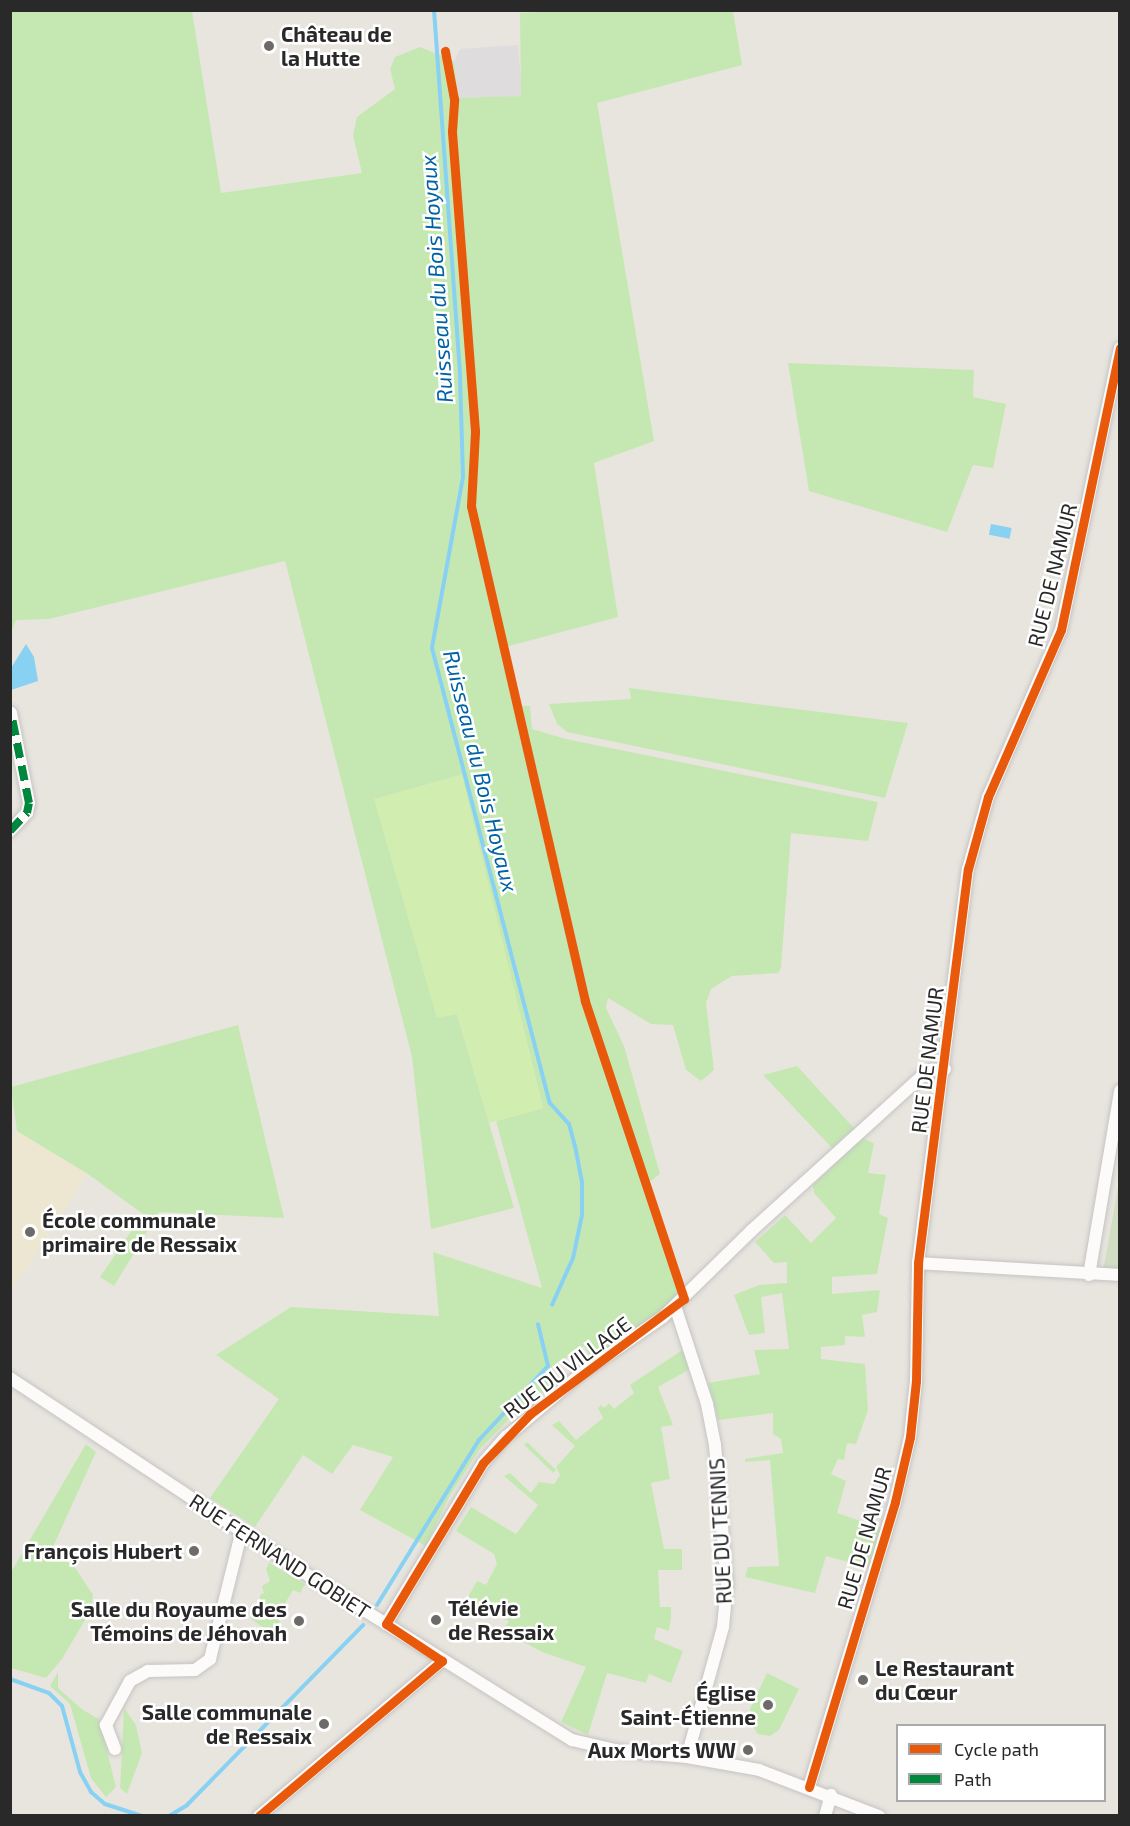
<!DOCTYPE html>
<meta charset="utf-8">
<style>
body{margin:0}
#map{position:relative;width:1130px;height:1826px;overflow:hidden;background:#e8e5de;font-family:"Exo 2",sans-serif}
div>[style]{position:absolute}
.industrial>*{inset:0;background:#dedcdd}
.education>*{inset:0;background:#ede6d1}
.green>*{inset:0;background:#c5e8b3;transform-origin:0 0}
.cemetery>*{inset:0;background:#d2dec4}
.pitch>*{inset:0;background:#d1edaf}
.water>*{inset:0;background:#88d1f3;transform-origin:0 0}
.stream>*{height:4px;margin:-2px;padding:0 2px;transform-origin:2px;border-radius:2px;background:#88d1f3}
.roads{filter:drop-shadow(0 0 2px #c5c4c4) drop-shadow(0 0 2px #c5c4c4)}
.minor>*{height:12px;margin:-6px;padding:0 6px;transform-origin:6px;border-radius:6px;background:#fcfbfa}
.quiet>*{height:8px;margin-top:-4px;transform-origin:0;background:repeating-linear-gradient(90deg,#00873e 0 15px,transparent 0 23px)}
.cycleway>*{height:9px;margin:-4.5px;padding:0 4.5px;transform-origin:4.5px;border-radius:4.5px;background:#e8590c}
.dots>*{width:16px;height:16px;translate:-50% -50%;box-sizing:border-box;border:3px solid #fff;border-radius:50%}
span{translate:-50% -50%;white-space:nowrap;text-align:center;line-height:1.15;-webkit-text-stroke:5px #fff;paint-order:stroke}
.poi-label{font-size:21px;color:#292929;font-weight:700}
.left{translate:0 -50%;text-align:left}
.right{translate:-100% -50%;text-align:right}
.street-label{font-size:21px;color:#292929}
.water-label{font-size:22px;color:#0062a6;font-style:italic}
.frame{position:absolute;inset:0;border:12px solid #292929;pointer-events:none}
.legend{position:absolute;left:896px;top:1724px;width:210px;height:78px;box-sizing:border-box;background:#fff;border:2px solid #a9a9a9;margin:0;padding:8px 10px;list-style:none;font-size:18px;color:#292929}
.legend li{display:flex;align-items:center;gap:12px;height:30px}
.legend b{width:30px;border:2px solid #a9a9a9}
</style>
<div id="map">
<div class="industrial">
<i style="clip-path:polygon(518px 45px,522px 96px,458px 98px,454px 61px,460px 49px)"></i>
</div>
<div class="education">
<i style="clip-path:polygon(17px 1131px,88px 1174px,11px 1290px,10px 1142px)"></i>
</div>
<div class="green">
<i style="clip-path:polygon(579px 10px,733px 11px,742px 65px,597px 103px,654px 441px,594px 463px,618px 617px,505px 647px,513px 706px,530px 706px,532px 729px,566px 739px,878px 802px,868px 841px,791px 833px,781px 968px,778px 973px,732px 976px,711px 989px,706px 1003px,714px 1070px,701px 1081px,686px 1070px,673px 1025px,651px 1024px,608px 998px,606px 1008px,624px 1046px,660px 1174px,644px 1186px,683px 1293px,675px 1303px,591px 1359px,584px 1346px,546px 1371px,556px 1383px,514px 1414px,479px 1450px,449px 1497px,426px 1546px,360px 1510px,393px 1457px,353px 1445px,332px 1474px,303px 1455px,255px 1527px,210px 1498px,279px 1399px,216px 1355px,291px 1307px,439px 1316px,433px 1252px,542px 1288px,496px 1121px,543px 1108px,461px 775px,375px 799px,437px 1017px,457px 1014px,514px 1208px,431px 1229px,412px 1057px,285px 561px,49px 619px,16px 620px,11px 632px,10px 11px,192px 11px,221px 193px,362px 173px,353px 135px,357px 117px,395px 89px,390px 69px,395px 57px,420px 47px,454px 61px,458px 98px,521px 96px,520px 13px)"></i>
<i style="clip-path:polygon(788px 363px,974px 370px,973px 397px,1006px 404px,993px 468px,973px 465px,947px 532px,809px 491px)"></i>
<i style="clip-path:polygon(629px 688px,908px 723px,885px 798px,567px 732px,557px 724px,549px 704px,631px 699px)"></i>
<i style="clip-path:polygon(238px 1025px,284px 1218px,159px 1212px,114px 1286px,100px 1277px,143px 1214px,88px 1174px,17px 1131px,11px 1087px)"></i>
<i style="clip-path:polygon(797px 1066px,854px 1128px,832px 1148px,763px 1075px)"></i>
<i style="clip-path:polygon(862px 1138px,874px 1143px,868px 1173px,886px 1175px,879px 1214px,888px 1218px,877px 1274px,832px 1277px,832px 1294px,880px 1290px,877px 1312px,862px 1315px,865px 1337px,845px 1336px,845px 1345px,821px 1347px,821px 1359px,865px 1364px,868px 1410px,856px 1444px,847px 1443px,844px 1460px,838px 1459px,831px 1474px,846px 1481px,837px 1513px,881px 1528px,870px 1568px,826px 1556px,815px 1593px,745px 1577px,748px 1567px,779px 1566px,770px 1460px,745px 1462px,745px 1459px,783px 1453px,781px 1439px,773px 1434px,773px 1413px,718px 1420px,708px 1383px,760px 1374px,754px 1350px,789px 1349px,782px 1293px,761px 1297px,765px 1333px,749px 1335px,734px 1295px,759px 1285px,787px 1283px,787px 1262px,774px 1263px,755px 1242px,785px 1215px,811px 1243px,836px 1218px,814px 1193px,813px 1185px)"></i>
<i style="clip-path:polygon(684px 1349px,690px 1369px,658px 1387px,673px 1425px,661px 1427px,670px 1479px,651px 1483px,664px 1549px,682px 1549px,682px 1570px,658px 1570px,660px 1607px,671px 1607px,671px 1618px,669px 1631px,657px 1627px,654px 1639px,683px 1651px,671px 1683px,649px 1674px,646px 1683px,607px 1673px,588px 1735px,561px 1722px,586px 1667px,542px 1652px,503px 1631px,509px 1621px,464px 1604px,477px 1581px,486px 1585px,497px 1564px,494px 1554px,456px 1531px,471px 1507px,516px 1534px,538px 1505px,504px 1476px,510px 1473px,531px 1493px,539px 1482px,554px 1484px,560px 1475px,556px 1467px,575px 1446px,552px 1425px,559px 1421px,576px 1440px,603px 1418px,598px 1408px,601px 1405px,604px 1408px,609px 1403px,614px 1409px,634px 1393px,630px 1385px)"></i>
<i style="left:527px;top:1442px;width:40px;height:4px;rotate:44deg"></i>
<i style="clip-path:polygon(86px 1444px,96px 1452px,52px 1549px,76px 1569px,93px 1595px,91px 1610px,62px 1659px,46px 1678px,11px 1668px,11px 1572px)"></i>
<i style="clip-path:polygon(269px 1563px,305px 1584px,300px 1593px,293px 1590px,276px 1618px,280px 1621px,272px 1634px,250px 1618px,260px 1616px,260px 1595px,264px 1593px,262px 1586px,270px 1581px,266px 1569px)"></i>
<i style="clip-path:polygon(58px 1672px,58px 1688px,83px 1710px,99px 1719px,116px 1787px,106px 1797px,91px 1778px,70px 1704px,50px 1686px)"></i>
<i style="clip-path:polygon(767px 1673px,799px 1689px,779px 1730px,770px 1736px,758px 1734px,751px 1724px,750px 1709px)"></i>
<i style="clip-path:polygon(124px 1708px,136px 1725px,142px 1753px,127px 1794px,120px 1788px)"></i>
</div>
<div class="cemetery">
<i style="clip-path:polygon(1119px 1171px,1119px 1272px,1103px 1271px,1118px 1187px)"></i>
</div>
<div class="pitch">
<i style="clip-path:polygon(462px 775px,543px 1108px,489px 1123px,457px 1014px,437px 1018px,374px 799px)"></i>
</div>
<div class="water">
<i style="left:991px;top:524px;width:21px;height:11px;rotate:11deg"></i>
<i style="clip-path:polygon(26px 644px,34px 657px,38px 681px,11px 690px,11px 668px)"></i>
</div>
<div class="stream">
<i style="left:434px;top:10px;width:367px;rotate:85.9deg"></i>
<i style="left:460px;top:376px;width:101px;rotate:88.3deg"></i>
<i style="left:463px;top:477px;width:174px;rotate:100.3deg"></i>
<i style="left:432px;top:648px;width:470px;rotate:75.5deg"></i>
<i style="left:550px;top:1103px;width:28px;rotate:48deg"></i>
<i style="left:569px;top:1124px;width:23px;rotate:75deg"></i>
<i style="left:575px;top:1146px;width:38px;rotate:79deg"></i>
<i style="left:582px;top:1183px;width:32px;rotate:90deg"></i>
<i style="left:582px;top:1215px;width:44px;rotate:101.8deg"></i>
<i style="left:573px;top:1258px;width:51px;rotate:114.1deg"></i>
<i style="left:377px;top:1605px;width:194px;rotate:-58.3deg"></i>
<i style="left:479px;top:1440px;width:101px;rotate:-47deg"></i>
<i style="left:548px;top:1366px;width:43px;rotate:-103.4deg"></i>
<i style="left:10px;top:1679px;width:41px;rotate:19.7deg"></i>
<i style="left:49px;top:1693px;width:18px;rotate:45deg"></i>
<i style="left:62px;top:1706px;width:68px;rotate:74.7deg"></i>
<i style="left:80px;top:1772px;width:23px;rotate:61deg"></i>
<i style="left:91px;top:1792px;width:18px;rotate:41deg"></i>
<i style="left:105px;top:1804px;width:38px;rotate:18deg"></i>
<i style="left:169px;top:1816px;width:21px;rotate:-31deg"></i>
<i style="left:187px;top:1805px;width:252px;rotate:-45.6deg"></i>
</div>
<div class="roads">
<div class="minor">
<i style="left:10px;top:831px;width:25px;rotate:-47deg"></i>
<i style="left:27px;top:813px;width:10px;rotate:-79deg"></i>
<i style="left:29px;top:803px;width:92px;rotate:-101.3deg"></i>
<i style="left:918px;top:1263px;width:202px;rotate:3.4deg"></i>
<i style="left:1089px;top:1275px;width:187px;rotate:-80.4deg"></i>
<i style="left:675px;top:1306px;width:103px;rotate:71.9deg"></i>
<i style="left:707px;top:1404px;width:42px;rotate:79deg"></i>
<i style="left:715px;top:1445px;width:140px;rotate:85.1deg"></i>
<i style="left:727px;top:1584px;width:43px;rotate:95.3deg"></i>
<i style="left:723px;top:1627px;width:135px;rotate:105.5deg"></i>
<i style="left:10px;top:1378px;width:361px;rotate:33.5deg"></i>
<i style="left:311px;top:1577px;width:308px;rotate:32deg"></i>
<i style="left:572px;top:1740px;width:48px;rotate:13.2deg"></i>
<i style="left:619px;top:1751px;width:68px;rotate:5deg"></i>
<i style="left:687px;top:1757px;width:73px;rotate:10.2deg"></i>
<i style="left:759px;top:1770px;width:129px;rotate:21deg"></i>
<i style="left:386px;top:1624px;width:188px;rotate:-58.9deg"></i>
<i style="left:483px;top:1463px;width:35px;rotate:-49deg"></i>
<i style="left:506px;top:1437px;width:99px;rotate:-40.1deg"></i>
<i style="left:582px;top:1373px;width:98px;rotate:-34.7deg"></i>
<i style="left:663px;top:1317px;width:123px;rotate:-44.3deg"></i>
<i style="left:751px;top:1231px;width:231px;rotate:-42.2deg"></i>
<i style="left:922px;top:1076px;width:12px;rotate:-31deg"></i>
<i style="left:932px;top:1070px;width:13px;rotate:-4deg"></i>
<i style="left:115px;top:1749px;width:26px;rotate:-111deg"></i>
<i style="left:106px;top:1725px;width:50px;rotate:-61.4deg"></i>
<i style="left:130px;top:1681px;width:21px;rotate:-29deg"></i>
<i style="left:148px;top:1671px;width:47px;rotate:-1.2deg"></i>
<i style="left:195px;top:1670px;width:19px;rotate:-36deg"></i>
<i style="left:210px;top:1659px;width:133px;rotate:-76.1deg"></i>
<i style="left:809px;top:1787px;width:298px;rotate:-73.2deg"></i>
<i style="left:895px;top:1502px;width:67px;rotate:-77deg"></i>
<i style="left:910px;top:1437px;width:56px;rotate:-83.9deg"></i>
<i style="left:916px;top:1381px;width:118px;rotate:-89deg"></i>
<i style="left:918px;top:1263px;width:397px;rotate:-82.8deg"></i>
<i style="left:968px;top:869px;width:75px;rotate:-74.5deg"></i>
<i style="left:988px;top:797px;width:182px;rotate:-66.4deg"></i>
<i style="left:1061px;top:630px;width:288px;rotate:-78.2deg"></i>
<i style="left:259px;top:1816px;width:240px;rotate:-40.3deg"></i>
<i style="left:825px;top:1816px;width:22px;rotate:-74deg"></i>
</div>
</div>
<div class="quiet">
<i style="left:10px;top:831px;width:25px;rotate:-47deg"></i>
<i style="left:27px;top:813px;width:10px;rotate:-79deg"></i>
<i style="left:29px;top:803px;width:92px;rotate:-101.3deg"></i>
</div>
<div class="cycleway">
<i style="left:809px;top:1787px;width:298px;rotate:-73.2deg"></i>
<i style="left:895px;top:1502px;width:67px;rotate:-77deg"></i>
<i style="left:910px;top:1437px;width:56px;rotate:-83.9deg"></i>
<i style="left:916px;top:1381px;width:118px;rotate:-89deg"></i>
<i style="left:918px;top:1263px;width:397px;rotate:-82.8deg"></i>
<i style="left:968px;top:869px;width:75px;rotate:-74.5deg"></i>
<i style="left:988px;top:797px;width:182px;rotate:-66.4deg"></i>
<i style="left:1061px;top:630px;width:288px;rotate:-78.2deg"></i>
<i style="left:259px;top:1816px;width:240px;rotate:-40.3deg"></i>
<i style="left:442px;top:1661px;width:67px;rotate:-146.5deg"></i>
<i style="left:386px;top:1624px;width:188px;rotate:-58.9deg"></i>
<i style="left:483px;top:1463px;width:68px;rotate:-46.2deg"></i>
<i style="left:530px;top:1414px;width:192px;rotate:-36.8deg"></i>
<i style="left:684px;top:1299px;width:314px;rotate:-108.4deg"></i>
<i style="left:585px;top:1001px;width:508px;rotate:-102.97deg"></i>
<i style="left:471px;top:506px;width:75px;rotate:-86.9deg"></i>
<i style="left:475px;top:431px;width:301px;rotate:-94.4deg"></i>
<i style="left:452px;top:131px;width:32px;rotate:-86deg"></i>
<i style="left:454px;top:99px;width:49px;rotate:-100.6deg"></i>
</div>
<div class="dots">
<i style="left:269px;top:46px;background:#6c6b68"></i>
<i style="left:30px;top:1232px;background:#6c6b68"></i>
<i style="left:194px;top:1551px;background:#6c6b68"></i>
<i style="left:436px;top:1620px;background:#6c6b68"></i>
<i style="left:299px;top:1621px;background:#6c6b68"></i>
<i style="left:863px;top:1680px;background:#6c6b68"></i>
<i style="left:768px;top:1705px;background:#6c6b68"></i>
<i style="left:324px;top:1724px;background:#6c6b68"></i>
<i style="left:748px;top:1750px;background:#6c6b68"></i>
</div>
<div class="poi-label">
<span class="left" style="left:281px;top:46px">Château de<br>la Hutte</span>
<span class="left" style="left:42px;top:1232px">École communale<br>primaire de Ressaix</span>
<span class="right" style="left:182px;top:1551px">François Hubert</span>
<span class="left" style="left:448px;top:1620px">Télévie<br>de Ressaix</span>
<span class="right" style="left:287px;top:1621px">Salle du Royaume des<br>Témoins de Jéhovah</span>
<span class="left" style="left:875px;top:1680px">Le Restaurant<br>du Cœur</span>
<span class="right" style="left:756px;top:1705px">Église<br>Saint-Étienne</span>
<span class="right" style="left:312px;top:1724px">Salle communale<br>de Ressaix</span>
<span class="right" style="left:736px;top:1750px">Aux Morts WW</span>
</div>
<div class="street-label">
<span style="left:1052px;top:575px;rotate:-76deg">RUE DE NAMUR</span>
<span style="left:927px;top:1060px;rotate:-83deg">RUE DE NAMUR</span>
<span style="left:567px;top:1367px;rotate:-37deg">RUE DU VILLAGE</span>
<span style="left:720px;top:1531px;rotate:-93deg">RUE DU TENNIS</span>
<span style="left:864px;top:1538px;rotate:-74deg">RUE DE NAMUR</span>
<span style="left:280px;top:1556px;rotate:33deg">RUE FERNAND GOBIET</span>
</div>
<div class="water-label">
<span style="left:436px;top:279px;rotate:-94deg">Ruisseau du Bois Hoyaux</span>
<span style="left:481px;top:771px;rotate:76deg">Ruisseau du Bois Hoyaux</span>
</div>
<div class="frame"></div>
<ul class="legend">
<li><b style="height:8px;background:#e8590c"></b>Cycle path</li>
<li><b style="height:8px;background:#00873e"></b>Path</li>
</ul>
</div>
